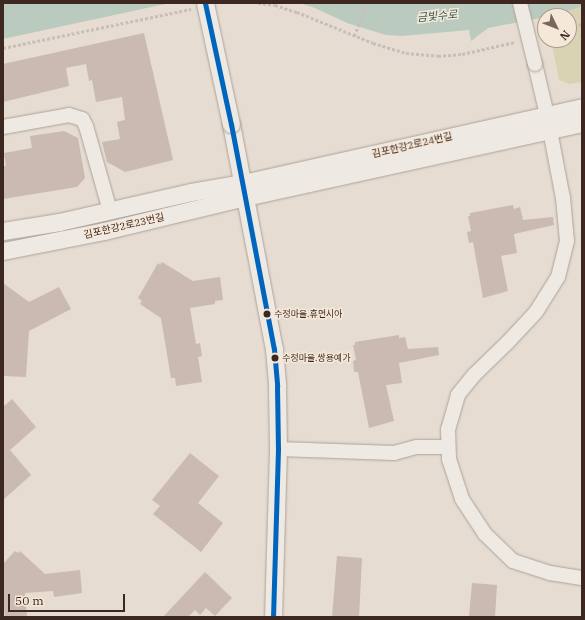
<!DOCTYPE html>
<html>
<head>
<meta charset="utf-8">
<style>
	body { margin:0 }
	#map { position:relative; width:585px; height:620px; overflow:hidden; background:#e6dcd1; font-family:"IBM Plex Serif","Noto Sans KR",serif }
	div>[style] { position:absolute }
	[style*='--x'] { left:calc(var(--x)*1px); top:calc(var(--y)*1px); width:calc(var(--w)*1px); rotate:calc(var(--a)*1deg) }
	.green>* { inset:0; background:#d9d2b3 }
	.water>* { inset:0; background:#bbcabe }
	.building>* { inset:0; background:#cabab2 }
	.path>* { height:2.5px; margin-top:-1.25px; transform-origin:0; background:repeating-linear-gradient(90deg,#c7bfb9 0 3px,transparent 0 5px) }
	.roads { filter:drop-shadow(0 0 1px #aca299) drop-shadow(0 0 1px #aca299) }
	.minor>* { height:14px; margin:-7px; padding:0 7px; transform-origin:7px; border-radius:7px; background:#eee9e2 }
	.tertiary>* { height:17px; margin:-8.5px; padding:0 8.5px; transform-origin:8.5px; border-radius:8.5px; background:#eee9e2 }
	.bridges { filter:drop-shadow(0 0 1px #aca299) drop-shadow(0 0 1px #aca299) }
	.minor-bridge>* { height:14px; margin:-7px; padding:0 7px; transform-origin:7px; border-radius:7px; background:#eee9e2 }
	.tertiary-bridge>* { height:17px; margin:-8.5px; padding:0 8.5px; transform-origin:8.5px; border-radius:8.5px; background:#eee9e2 }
	.bus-1>* { height:5px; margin:-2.5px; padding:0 2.5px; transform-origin:2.5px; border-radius:2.5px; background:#0065bd }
	.dots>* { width:11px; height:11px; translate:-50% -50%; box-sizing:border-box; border:2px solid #f6e8d8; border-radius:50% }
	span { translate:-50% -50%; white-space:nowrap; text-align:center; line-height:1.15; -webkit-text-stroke:3px #f6e8d8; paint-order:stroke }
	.bus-label { font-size:9px; color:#3c2820 }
	.left { translate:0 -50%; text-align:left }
	.street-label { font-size:10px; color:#3c2820 }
	.water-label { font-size:11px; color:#305c50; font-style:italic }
	.frame { position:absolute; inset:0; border:4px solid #3c2820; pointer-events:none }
	.north { position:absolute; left:537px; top:8px; width:40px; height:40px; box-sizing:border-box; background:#f6e8d8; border:1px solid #ac9b8e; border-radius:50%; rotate:133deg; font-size:11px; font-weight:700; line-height:16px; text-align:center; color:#3c2820 }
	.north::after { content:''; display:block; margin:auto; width:14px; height:18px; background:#78675e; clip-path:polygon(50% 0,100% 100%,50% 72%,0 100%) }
	.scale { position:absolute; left:8px; top:594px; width:117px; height:18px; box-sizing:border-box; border:2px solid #3c2820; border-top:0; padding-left:5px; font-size:12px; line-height:14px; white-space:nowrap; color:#3c2820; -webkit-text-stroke:3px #f6e8d8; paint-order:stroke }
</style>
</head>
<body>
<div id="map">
	<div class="green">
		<i style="clip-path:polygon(582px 3px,582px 82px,569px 84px,559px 80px,551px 40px,569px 40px,569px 16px,548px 16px)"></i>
	</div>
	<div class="water">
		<i style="clip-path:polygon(9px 3px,170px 3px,3px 39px,3px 4px)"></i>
		<i style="clip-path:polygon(299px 3px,582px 3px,582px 6px,556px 15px,488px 28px,471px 41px,469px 30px,402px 36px,386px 35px,347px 23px,315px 8px)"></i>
	</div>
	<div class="building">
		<i style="clip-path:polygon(144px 33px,173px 160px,125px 172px,107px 162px,102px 142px,120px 139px,117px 122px,125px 120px,122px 97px,96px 102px,92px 80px,89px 81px,86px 64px,66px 68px,69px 86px,3px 102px,3px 64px)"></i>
		<i style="clip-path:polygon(64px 131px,78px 138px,85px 178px,77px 187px,3px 199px,3px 166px,6px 166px,4px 153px,32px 148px,30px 136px)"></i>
		<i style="clip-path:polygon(513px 205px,514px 209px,520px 207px,523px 220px,553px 217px,554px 225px,514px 234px,517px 253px,501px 256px,508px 291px,483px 298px,473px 242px,469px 243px,467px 232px,471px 231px,468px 216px,470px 216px,470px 213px)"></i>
		<i style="clip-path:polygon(162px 262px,193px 281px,220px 277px,223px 300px,215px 301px,215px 304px,190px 308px,196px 344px,200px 343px,202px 356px,198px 357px,202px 382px,176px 386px,175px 378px,171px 378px,161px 318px,140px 304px,142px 301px,138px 298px,158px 263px,160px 265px)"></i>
		<i style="clip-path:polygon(3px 283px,29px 302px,59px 287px,71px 309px,29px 331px,26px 377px,3px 376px)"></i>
		<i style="clip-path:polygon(399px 335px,399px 338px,405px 337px,408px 349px,438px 347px,439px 355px,399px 363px,402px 383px,386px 385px,394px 421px,369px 428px,358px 372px,354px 372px,353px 361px,356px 360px,353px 345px,355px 345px,355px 342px)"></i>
		<i style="clip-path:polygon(12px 399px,36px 427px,10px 450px,31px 475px,3px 500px,3px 407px)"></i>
		<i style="clip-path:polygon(190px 453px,219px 476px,198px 503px,223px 523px,201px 552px,153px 514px,160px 506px,152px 500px)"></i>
		<i style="clip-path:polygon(15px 551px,18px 553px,20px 551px,45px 574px,80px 570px,82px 593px,54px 597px,53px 591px,25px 593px,27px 617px,5px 617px,3px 599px,3px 564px)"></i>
		<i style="clip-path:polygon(337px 556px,362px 558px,359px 617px,332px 617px)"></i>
		<i style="clip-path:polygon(205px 572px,232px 598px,215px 616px,206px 608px,200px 615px,195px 610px,188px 617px,163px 617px)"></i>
		<i style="clip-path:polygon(472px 583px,497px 585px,495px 617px,469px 617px)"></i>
	</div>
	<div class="path">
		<i style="--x:258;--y:3;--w:17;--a:7"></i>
		<i style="--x:275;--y:5;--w:23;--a:18"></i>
		<i style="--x:297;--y:12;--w:82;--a:22.2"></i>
		<i style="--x:373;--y:43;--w:34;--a:17"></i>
		<i style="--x:406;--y:53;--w:32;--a:5"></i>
		<i style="--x:438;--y:56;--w:24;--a:-5"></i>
		<i style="--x:462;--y:54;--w:54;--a:-12.8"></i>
		<i style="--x:569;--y:28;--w:14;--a:-17"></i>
		<i style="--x:354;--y:36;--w:35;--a:-68"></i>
		<i style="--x:3;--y:48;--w:192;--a:-11.7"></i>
	</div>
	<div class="roads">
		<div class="minor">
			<i style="--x:535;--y:64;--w:52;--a:76.8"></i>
			<i style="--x:547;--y:115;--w:85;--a:79.1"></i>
			<i style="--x:563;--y:198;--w:43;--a:84.7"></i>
			<i style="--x:567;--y:241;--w:37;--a:104"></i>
			<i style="--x:558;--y:277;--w:41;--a:122.2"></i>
			<i style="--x:536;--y:312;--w:42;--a:133.1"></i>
			<i style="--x:507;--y:343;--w:46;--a:135.9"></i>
			<i style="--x:474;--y:375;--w:26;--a:129"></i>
			<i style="--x:458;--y:395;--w:35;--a:106"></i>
			<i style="--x:448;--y:429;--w:30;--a:88"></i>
			<i style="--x:449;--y:459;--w:42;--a:72"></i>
			<i style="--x:462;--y:499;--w:42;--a:56.7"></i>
			<i style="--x:485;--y:534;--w:39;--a:44"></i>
			<i style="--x:513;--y:561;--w:39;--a:18"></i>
			<i style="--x:550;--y:573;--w:32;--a:9"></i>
			<i style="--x:3;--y:127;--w:67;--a:-10.3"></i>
			<i style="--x:69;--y:115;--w:14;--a:17"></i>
			<i style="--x:82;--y:119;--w:8;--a:60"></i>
			<i style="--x:86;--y:126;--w:88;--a:74.2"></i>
			<i style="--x:278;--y:449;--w:116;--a:2"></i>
			<i style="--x:394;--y:453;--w:24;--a:-15"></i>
			<i style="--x:417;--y:447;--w:31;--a:0"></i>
		</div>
		<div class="tertiary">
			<i style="--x:231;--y:124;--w:229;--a:79.2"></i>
			<i style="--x:274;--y:349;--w:37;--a:85"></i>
			<i style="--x:277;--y:386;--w:63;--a:89.1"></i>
			<i style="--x:278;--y:449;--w:168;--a:91.7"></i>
			<i style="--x:3;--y:231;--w:57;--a:-9.1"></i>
			<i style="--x:59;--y:222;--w:135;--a:-12.8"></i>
			<i style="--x:191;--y:192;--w:53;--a:-9.8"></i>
			<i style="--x:243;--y:183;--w:347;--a:-12.6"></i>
			<i style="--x:3;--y:251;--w:103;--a:-11.2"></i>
			<i style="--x:104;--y:231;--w:145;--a:-13.6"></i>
			<i style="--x:245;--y:197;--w:345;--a:-12.4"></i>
		</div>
	</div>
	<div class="bridges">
		<div class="minor-bridge">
			<i style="--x:520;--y:3;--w:63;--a:76.2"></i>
		</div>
		<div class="tertiary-bridge">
			<i style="--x:205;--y:3;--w:124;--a:77.9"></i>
		</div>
	</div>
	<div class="bus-1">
		<i style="--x:205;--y:3;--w:124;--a:77.9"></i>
		<i style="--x:231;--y:124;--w:229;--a:79.2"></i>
		<i style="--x:274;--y:349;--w:37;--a:85"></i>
		<i style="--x:277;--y:386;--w:63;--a:89.1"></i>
		<i style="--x:278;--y:449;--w:168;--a:91.7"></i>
	</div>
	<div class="dots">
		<i style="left:267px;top:314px;background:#3c2820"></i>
		<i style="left:275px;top:358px;background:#3c2820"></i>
	</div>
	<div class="bus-label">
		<span class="left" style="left:274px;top:314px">수정마을.휴먼시아</span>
		<span class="left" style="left:282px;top:358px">수정마을.쌍용예가</span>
	</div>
	<div class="street-label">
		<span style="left:412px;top:145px;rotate:-13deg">김포한강2로24번길</span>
		<span style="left:124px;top:226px;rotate:-13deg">김포한강2로23번길</span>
	</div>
	<div class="water-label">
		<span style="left:437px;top:16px;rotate:-5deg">금빛수로</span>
	</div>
	<div class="frame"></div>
	<div class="north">N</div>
	<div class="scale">50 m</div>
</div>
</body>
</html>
